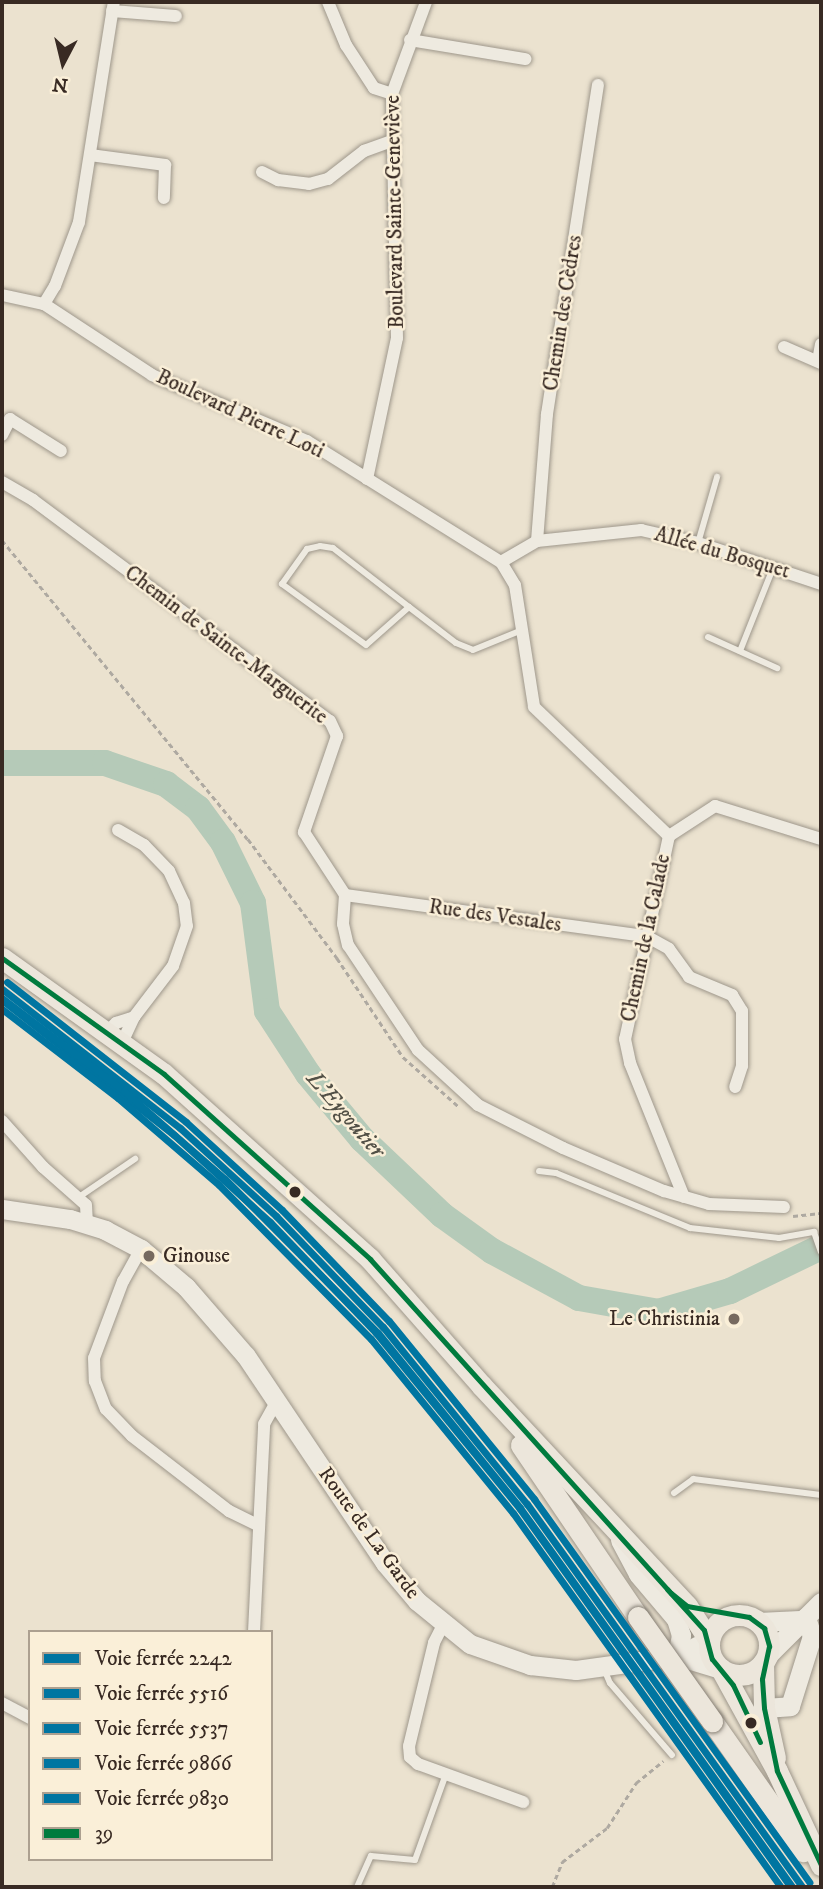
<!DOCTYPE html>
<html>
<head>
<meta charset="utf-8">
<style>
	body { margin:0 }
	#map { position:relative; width:823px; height:1889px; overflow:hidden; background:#ebe2cf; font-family:"IM FELL DW Pica",serif }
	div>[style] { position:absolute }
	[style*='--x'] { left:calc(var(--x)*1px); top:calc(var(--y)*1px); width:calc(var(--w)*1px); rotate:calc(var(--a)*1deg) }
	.river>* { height:26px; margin:-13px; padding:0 13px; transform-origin:13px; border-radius:13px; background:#b5cab8 }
	.path>* { height:2.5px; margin-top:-1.25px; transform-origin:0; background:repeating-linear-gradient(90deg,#aea9a1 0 5px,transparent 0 8.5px) }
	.roads { filter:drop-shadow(0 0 2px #9e978b) drop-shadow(0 0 2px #9e978b) }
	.service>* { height:6px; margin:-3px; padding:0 3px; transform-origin:3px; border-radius:3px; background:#eeeae0 }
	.minor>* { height:12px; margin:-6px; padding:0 6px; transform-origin:6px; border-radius:6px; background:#eeeae0 }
	.secondary>* { height:19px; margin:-9.5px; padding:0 9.5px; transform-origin:9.5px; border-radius:9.5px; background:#eeeae0 }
	.primary>* { height:21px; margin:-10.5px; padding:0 10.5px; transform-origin:10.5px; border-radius:10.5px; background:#ece6db }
	.primary>.ring { margin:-10.5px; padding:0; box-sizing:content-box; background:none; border:21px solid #ece6db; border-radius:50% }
	.bridges { filter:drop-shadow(0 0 2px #857e74) drop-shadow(0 0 2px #857e74) }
	.primary-bridge>* { height:21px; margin:-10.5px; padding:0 10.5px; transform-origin:10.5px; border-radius:10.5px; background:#ece6db }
	.bus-1>* { height:5px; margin:-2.5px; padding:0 2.5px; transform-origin:2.5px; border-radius:2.5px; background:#007b3e }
	.rail-1>* { height:7px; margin:-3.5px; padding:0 3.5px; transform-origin:3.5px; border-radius:3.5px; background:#0075a1 }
	.rail-2>* { height:7px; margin:-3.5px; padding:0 3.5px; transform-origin:3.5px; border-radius:3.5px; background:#0075a1 }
	.rail-3>* { height:7px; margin:-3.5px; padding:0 3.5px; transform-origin:3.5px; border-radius:3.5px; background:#0075a1 }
	.rail-4>* { height:7px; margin:-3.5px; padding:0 3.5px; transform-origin:3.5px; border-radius:3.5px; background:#0075a1 }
	.rail-5>* { height:7px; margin:-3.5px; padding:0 3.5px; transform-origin:3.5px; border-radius:3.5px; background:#0075a1 }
	.dots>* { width:19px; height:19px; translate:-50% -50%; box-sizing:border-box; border:4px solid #faefd8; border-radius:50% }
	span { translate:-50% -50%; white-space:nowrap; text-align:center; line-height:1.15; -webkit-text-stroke:5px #faefd8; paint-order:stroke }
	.street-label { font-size:21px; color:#382a23 }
	.poi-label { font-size:21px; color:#382a23 }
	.left { translate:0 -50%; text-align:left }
	.right { translate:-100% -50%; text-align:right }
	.water-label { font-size:23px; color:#525046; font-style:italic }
	.frame { position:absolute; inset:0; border:4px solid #382a23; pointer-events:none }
	.legend { position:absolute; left:28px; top:1630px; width:245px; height:231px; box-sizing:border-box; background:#faefd8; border:2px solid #aca090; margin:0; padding:9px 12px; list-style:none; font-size:21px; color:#382a23 }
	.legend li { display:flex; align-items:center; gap:14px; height:35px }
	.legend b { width:35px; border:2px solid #aca090 }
	.north { position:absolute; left:28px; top:28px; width:70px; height:70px; -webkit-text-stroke:5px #faefd8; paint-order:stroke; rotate:187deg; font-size:19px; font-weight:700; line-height:28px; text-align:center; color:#382a23 }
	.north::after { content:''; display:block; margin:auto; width:24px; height:32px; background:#382a23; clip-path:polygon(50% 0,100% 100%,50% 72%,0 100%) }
</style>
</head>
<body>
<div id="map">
	<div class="river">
		<i style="--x:2;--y:763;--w:103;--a:0"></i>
		<i style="--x:105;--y:763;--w:65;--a:19"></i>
		<i style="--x:166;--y:784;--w:40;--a:37"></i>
		<i style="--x:198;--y:808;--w:42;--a:53.7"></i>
		<i style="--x:223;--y:842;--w:68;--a:63.8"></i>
		<i style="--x:253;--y:903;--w:109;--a:82.6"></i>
		<i style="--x:267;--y:1011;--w:75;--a:56.9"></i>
		<i style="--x:308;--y:1074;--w:85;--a:50.3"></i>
		<i style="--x:362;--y:1139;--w:110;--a:43.5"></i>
		<i style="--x:442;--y:1215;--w:62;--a:35.8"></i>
		<i style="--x:492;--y:1251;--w:99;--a:28.4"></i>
		<i style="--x:579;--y:1298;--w:80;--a:10"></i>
		<i style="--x:658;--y:1312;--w:75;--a:-16.3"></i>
		<i style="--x:730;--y:1291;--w:101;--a:-25.8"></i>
	</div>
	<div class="path">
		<i style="--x:2;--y:540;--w:387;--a:50.6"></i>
		<i style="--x:248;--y:839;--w:149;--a:53.2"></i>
		<i style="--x:337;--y:958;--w:119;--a:56.3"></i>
		<i style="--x:403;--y:1057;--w:74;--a:41.7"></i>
		<i style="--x:793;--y:1216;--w:28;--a:-6"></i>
		<i style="--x:552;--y:1887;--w:27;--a:-68"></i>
		<i style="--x:562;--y:1862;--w:56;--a:-37.1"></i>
		<i style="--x:607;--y:1828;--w:54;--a:-57.2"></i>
		<i style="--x:636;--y:1783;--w:35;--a:-39"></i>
	</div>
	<div class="roads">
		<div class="service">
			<i style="--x:698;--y:543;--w:69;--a:-73.9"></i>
			<i style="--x:409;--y:607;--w:57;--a:138.5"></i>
			<i style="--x:366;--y:645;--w:104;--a:-144"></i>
			<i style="--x:282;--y:584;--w:43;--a:-54.5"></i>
			<i style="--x:307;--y:549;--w:13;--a:-13"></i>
			<i style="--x:320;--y:546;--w:13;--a:9"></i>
			<i style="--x:333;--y:548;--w:96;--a:37.8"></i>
			<i style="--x:409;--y:607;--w:59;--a:37.5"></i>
			<i style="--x:456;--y:643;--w:18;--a:22"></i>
			<i style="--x:473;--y:650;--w:53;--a:-22.2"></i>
			<i style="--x:708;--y:637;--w:76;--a:24.2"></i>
			<i style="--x:740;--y:651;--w:89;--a:-68.3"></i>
			<i style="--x:539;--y:1171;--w:17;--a:7"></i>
			<i style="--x:556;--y:1173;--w:145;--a:22.3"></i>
			<i style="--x:690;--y:1228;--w:90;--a:6.4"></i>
			<i style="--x:779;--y:1238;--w:36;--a:-10"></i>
			<i style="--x:814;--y:1232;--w:21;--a:71"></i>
			<i style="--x:79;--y:1197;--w:68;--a:-34.2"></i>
			<i style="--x:674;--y:1493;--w:24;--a:-36"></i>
			<i style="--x:693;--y:1479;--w:129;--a:7.1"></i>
			<i style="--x:604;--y:1669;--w:15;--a:67"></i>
			<i style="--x:610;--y:1683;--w:95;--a:49.3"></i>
			<i style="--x:357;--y:1887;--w:34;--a:-66"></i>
			<i style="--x:371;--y:1856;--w:44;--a:5.2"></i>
			<i style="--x:415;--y:1860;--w:91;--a:-70.2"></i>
		</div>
		<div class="minor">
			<i style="--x:328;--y:2;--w:47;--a:67.3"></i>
			<i style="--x:346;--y:45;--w:51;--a:56.9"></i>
			<i style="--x:374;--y:88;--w:19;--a:18"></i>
			<i style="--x:112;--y:11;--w:64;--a:4.5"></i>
			<i style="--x:410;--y:40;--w:117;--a:9.4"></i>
			<i style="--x:90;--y:155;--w:76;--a:7.6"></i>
			<i style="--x:165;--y:165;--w:33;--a:92"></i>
			<i style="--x:262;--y:172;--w:18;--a:27"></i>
			<i style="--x:278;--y:180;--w:31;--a:7"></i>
			<i style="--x:309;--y:184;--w:20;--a:-15"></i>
			<i style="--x:328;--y:179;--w:46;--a:-37.9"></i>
			<i style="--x:364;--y:151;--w:32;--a:-20"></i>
			<i style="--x:2;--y:295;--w:43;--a:12.1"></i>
			<i style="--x:44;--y:304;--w:129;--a:33.3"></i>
			<i style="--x:152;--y:375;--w:168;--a:23.1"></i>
			<i style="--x:307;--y:441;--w:229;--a:32"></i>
			<i style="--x:501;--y:562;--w:27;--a:59"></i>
			<i style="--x:515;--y:585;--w:123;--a:81.1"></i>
			<i style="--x:534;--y:707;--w:187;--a:43.7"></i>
			<i style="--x:44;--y:304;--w:21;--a:-59"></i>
			<i style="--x:55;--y:286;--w:68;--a:-69.4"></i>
			<i style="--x:79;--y:222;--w:223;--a:-81"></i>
			<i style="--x:784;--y:347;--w:40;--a:23.4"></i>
			<i style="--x:818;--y:361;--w:17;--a:-80"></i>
			<i style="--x:2;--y:435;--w:18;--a:-63"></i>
			<i style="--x:10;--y:419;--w:60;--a:32.1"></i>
			<i style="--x:367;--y:479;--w:144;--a:-78"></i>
			<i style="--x:397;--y:338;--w:244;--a:-91.2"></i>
			<i style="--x:392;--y:94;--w:98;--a:-69.7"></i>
			<i style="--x:2;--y:482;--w:36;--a:30"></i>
			<i style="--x:33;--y:500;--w:370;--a:36.7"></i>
			<i style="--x:330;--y:721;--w:17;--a:65"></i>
			<i style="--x:337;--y:736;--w:102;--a:109"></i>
			<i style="--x:304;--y:832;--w:75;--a:56.9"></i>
			<i style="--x:345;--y:895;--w:29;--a:94"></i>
			<i style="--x:343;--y:924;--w:22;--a:77"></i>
			<i style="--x:348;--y:945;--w:126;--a:56.3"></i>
			<i style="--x:418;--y:1050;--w:81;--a:42.5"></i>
			<i style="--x:478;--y:1105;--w:95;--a:26.8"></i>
			<i style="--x:563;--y:1148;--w:110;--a:23.1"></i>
			<i style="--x:664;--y:1191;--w:47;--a:16.1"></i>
			<i style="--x:709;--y:1204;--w:75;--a:2.3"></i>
			<i style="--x:537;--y:541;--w:127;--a:-85.5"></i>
			<i style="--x:547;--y:414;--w:333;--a:-81.2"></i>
			<i style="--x:501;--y:562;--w:42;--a:-30.3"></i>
			<i style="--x:537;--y:541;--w:105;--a:-6"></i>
			<i style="--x:641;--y:530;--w:58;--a:12.8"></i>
			<i style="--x:698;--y:543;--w:130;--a:18.4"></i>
			<i style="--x:118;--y:830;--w:30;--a:30"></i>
			<i style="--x:144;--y:845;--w:36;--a:46"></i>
			<i style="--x:169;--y:871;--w:35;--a:65"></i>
			<i style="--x:184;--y:903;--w:23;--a:83"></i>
			<i style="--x:187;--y:926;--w:42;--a:109.3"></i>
			<i style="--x:173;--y:966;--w:64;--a:127.4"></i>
			<i style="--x:134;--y:1017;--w:29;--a:115"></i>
			<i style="--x:669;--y:836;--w:208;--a:102.2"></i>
			<i style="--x:625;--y:1039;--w:25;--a:78"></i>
			<i style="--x:630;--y:1063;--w:144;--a:68.1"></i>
			<i style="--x:669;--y:836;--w:55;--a:-33.1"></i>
			<i style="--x:715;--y:806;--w:111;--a:17.3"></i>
			<i style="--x:345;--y:895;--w:304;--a:7.8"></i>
			<i style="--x:646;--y:936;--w:26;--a:29"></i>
			<i style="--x:669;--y:949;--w:34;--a:54"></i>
			<i style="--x:689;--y:977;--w:47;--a:22.7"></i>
			<i style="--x:732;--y:995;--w:19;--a:58"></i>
			<i style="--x:742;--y:1011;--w:55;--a:90"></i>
			<i style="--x:742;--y:1066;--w:22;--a:108"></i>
			<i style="--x:107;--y:1032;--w:13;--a:-45"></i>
			<i style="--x:116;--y:1023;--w:19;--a:-18"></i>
			<i style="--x:2;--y:1121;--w:62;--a:48.3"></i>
			<i style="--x:43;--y:1167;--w:57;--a:41.5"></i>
			<i style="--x:86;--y:1205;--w:18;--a:87"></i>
			<i style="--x:141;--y:1249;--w:37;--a:119"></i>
			<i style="--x:123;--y:1281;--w:82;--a:110.6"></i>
			<i style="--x:94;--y:1358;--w:23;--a:88"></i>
			<i style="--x:95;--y:1381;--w:30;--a:69"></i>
			<i style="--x:106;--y:1409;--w:37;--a:46"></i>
			<i style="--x:132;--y:1436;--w:123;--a:37.7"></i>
			<i style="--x:229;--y:1511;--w:32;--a:26"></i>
			<i style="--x:443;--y:1625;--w:20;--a:117"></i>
			<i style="--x:434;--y:1643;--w:106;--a:103.6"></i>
			<i style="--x:409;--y:1746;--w:11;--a:85"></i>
			<i style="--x:410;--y:1757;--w:11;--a:41"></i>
			<i style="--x:418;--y:1764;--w:112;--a:19.9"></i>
			<i style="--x:254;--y:1632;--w:208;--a:-87.2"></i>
			<i style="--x:264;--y:1424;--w:25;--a:-61"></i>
			<i style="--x:2;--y:1703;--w:32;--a:28"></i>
		</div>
		<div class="secondary">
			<i style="--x:2;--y:1209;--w:69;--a:8.4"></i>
			<i style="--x:70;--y:1219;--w:37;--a:17"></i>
			<i style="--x:105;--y:1230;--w:41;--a:27.8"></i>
			<i style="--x:141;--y:1249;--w:59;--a:40.2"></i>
			<i style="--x:186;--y:1287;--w:91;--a:49"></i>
			<i style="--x:246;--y:1356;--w:249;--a:56.1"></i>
			<i style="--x:385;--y:1563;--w:50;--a:49.9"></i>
			<i style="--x:417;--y:1601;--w:68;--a:39.1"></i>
			<i style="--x:470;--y:1644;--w:64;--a:19.3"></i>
			<i style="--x:530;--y:1665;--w:46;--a:6.2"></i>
			<i style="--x:576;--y:1670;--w:102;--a:-7.9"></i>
			<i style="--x:677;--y:1656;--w:36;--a:-27"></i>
			<i style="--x:620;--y:1540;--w:38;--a:62"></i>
			<i style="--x:638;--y:1574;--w:59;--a:49.8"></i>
			<i style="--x:676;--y:1619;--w:17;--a:73"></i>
			<i style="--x:681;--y:1635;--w:21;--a:101"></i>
			<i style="--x:758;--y:1622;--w:42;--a:-2.7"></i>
			<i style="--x:768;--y:1655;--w:75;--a:-45"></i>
			<i style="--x:677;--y:1656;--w:46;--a:16.5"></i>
			<i style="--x:764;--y:1708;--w:26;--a:-4"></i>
			<i style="--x:790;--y:1706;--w:73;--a:-72.6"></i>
			<i style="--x:812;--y:1636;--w:20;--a:-108"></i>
		</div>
		<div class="primary">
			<i style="--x:2;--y:958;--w:199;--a:35.6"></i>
			<i style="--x:164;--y:1074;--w:277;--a:41.9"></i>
			<i style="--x:370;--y:1259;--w:168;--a:48.6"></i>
			<i style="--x:481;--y:1385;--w:302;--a:47"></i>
			<i style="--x:687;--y:1606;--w:40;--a:57.1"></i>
			<i style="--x:521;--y:1445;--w:208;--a:55.8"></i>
			<i class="ring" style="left:709px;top:1615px;width:39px;height:39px"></i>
			<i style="--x:763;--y:1663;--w:45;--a:88.7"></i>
			<i style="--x:764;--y:1708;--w:51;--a:77.6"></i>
			<i style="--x:721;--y:1669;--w:116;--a:61.2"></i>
			<i style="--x:777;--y:1771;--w:104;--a:64.9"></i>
			<i style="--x:712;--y:1721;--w:159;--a:55"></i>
		</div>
	</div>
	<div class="bridges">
		<div class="primary-bridge">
			<i style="--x:638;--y:1617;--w:128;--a:54.6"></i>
		</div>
	</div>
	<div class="bus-1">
		<i style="--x:2;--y:958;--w:199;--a:35.6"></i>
		<i style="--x:164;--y:1074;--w:277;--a:41.9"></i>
		<i style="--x:370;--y:1259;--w:450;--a:48"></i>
		<i style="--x:671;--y:1593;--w:21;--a:39"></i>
		<i style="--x:687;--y:1606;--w:63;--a:10.1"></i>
		<i style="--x:749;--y:1617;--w:19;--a:36"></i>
		<i style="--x:764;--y:1628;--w:19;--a:74"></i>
		<i style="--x:769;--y:1646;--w:34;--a:102"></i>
		<i style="--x:762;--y:1679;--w:29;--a:86"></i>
		<i style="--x:764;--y:1708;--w:64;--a:78.3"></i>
		<i style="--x:777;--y:1771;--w:104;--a:64.9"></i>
		<i style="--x:667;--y:1589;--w:55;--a:47.9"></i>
		<i style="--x:704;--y:1630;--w:30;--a:75"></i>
		<i style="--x:712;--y:1659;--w:33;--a:51"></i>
		<i style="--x:733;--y:1685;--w:63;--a:64.7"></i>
	</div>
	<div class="rail-1">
		<i style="--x:2;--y:989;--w:226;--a:38"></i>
		<i style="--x:180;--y:1128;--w:130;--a:42.5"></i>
		<i style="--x:276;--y:1216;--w:154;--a:46.1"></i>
		<i style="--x:383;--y:1327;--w:228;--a:50.9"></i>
		<i style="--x:527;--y:1504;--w:472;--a:54.3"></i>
	</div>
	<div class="rail-2">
		<i style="--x:2;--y:1000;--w:219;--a:38.1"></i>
		<i style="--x:174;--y:1135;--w:130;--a:42.2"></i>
		<i style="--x:270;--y:1222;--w:153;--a:46.3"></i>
		<i style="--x:376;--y:1333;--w:227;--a:50.7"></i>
		<i style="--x:520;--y:1509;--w:465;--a:54.4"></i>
	</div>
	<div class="rail-3">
		<i style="--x:2;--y:998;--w:153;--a:37.3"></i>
		<i style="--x:124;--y:1091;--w:134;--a:41.1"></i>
		<i style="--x:225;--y:1179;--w:217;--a:45.2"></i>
		<i style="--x:378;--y:1333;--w:225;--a:50.9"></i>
		<i style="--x:520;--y:1508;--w:467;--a:54.3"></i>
	</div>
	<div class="rail-4">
		<i style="--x:7;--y:982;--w:227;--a:38"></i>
		<i style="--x:186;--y:1122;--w:130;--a:42.5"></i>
		<i style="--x:282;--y:1210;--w:154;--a:46.1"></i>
		<i style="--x:389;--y:1321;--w:230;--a:50.8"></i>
		<i style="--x:534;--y:1499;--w:472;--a:54.3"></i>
	</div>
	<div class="rail-5">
		<i style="--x:2;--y:1009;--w:146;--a:37.5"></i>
		<i style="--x:118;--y:1098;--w:133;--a:40.7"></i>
		<i style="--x:219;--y:1185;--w:216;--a:45.4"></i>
		<i style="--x:371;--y:1339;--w:225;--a:50.8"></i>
		<i style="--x:513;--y:1513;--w:460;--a:54.4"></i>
	</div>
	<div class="dots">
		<i style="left:295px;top:1192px;background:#382a23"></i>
		<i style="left:149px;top:1256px;background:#776a5f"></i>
		<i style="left:734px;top:1319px;background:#776a5f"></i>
		<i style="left:751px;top:1723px;background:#382a23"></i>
	</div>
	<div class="street-label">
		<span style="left:395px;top:212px;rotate:-91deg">Boulevard Sainte-Geneviève</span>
		<span style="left:563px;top:313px;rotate:-81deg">Chemin des Cèdres</span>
		<span style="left:240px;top:414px;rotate:25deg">Boulevard Pierre Loti</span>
		<span style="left:722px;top:553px;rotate:16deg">Allée du Bosquet</span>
		<span style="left:226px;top:645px;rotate:37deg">Chemin de Sainte-Marguerite</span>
		<span style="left:495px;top:916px;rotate:8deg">Rue des Vestales</span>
		<span style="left:646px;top:938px;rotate:-78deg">Chemin de la Calade</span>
		<span style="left:369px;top:1533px;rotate:54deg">Route de La Garde</span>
	</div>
	<div class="poi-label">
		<span class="left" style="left:163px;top:1256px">Ginouse</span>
		<span class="right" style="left:720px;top:1319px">Le Christinia</span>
	</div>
	<div class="water-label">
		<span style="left:345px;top:1115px;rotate:49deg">L'Eygoutier</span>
	</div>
	<div class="frame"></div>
	<ul class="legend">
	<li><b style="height:9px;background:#0075a1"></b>Voie ferrée 2242</li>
	<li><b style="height:9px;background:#0075a1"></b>Voie ferrée 5516</li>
	<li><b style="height:9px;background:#0075a1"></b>Voie ferrée 5537</li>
	<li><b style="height:9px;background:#0075a1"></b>Voie ferrée 9866</li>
	<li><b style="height:9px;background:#0075a1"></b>Voie ferrée 9830</li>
	<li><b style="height:9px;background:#007b3e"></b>39</li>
	</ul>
	<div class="north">N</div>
</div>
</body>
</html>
